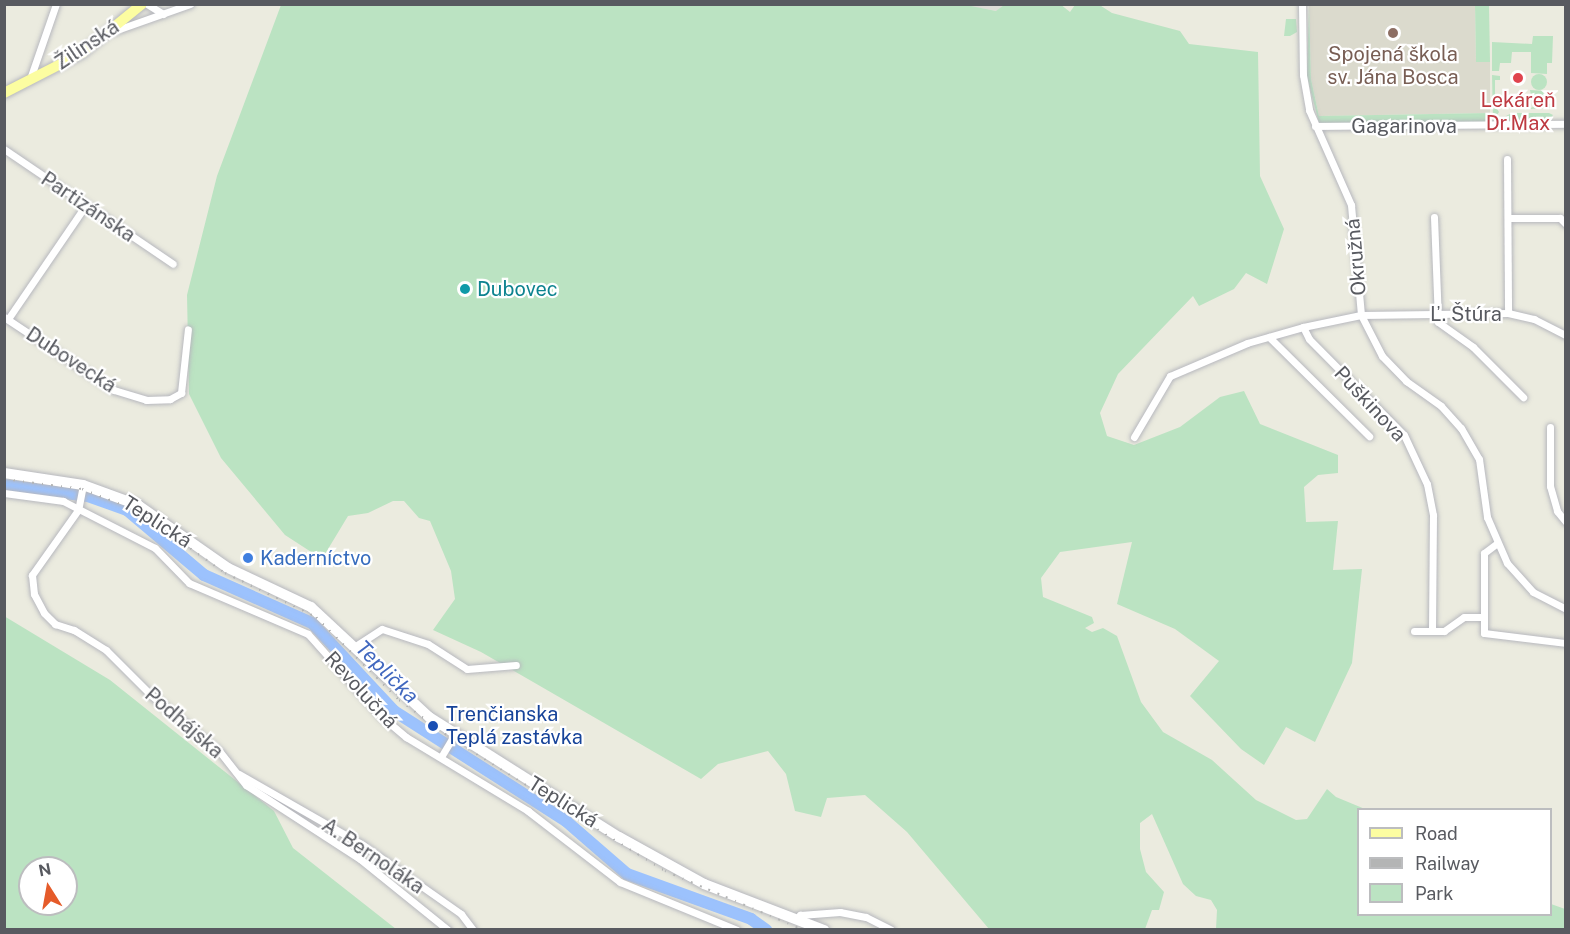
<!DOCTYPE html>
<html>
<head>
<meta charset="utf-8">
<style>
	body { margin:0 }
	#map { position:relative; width:1570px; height:934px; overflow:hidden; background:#ebebdf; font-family:"Public Sans",sans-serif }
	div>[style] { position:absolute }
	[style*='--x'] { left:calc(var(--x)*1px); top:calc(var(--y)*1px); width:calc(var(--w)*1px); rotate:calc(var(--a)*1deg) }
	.industrial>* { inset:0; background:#deddd7 }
	.education>* { inset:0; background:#dbdacd }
	.green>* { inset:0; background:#bbe3c2 }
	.round { border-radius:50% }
	.river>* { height:12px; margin:-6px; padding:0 6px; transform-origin:6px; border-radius:6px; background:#9cc2fd }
	.roads { filter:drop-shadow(0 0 2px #b7b8be) drop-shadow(0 0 2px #b7b8be) }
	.minor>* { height:7px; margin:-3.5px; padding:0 3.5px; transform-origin:3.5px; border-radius:3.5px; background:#fff }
	.secondary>* { height:10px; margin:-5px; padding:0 5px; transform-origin:5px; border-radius:5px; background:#fff }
	.primary>* { height:10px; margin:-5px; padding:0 5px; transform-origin:5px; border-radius:5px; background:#fcfda1 }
	.rail>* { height:2px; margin-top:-1px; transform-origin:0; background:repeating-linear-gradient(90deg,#b4b5b5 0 1.5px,transparent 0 9.5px) }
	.dots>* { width:16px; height:16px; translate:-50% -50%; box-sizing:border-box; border:3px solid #fff; border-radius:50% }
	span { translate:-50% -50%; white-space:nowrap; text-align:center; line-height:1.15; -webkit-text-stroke:4.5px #fff; paint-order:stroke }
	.street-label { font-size:20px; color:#585a60 }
	.education-label { font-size:20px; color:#785e54 }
	.health-label { font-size:20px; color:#be3a42 }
	.culture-label { font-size:20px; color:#0d838f }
	.left { translate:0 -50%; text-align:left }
	.shop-label { font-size:20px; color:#366cbe }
	.transit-label { font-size:20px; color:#164399 }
	.water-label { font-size:21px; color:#4168bf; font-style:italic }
	.frame { position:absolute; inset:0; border:6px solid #585a60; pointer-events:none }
	.legend { position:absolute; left:1357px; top:808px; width:195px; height:108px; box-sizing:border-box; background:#fff; border:2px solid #bcbdbf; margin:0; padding:8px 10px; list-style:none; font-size:18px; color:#585a60 }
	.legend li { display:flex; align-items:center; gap:12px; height:30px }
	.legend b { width:30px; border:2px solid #bcbdbf }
	.north { position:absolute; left:18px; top:856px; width:60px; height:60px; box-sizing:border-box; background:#fff; border:2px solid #bcbdbf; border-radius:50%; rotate:349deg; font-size:16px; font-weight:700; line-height:24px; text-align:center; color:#585a60 }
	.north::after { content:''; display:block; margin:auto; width:21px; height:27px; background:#e55b2a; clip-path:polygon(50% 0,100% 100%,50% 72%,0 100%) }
</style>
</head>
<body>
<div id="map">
	<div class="industrial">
		<i style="clip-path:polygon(961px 5px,1004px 5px,997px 11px)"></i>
	</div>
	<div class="education">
		<i style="clip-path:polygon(1309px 5px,1475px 5px,1476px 62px,1490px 62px,1490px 113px,1319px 116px,1311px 79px)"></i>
	</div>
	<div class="green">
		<i style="clip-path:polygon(961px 4px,996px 11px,1004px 5px,1060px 4px,1070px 12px,1075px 5px,1098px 4px,1112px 13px,1180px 31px,1189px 44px,1258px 52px,1260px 176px,1284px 229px,1267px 284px,1246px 273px,1234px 289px,1199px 306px,1193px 296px,1118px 374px,1100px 413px,1107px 436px,1134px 445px,1180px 427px,1220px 397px,1244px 391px,1260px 424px,1338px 455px,1338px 473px,1318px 475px,1304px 487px,1306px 522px,1338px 521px,1333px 570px,1362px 569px,1352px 663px,1315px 742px,1286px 727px,1264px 765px,1241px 749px,1190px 696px,1219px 661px,1175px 629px,1117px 604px,1132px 542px,1060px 552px,1041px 578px,1043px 597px,1092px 617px,1094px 623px,1085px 628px,1092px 632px,1103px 628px,1117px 636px,1141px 702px,1163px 732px,1212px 760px,1256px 800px,1296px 820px,1307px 819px,1327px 789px,1336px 797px,1365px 809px,1358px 810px,1358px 914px,1550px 914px,1551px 904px,1565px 909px,1565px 929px,1216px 929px,1217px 910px,1211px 900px,1196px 896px,1183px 884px,1152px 814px,1140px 823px,1140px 849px,1146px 872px,1164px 892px,1159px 910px,1152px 910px,1145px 929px,989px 929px,907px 832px,865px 795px,827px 798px,821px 817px,795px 811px,786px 774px,768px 751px,718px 764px,701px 779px,481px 652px,433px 630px,455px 599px,451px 571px,430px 521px,419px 518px,404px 501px,393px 501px,368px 513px,348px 516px,322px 559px,285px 535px,221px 458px,189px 394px,187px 295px,217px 176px,281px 5px)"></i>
		<i style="clip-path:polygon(1309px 5px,1311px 79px,1319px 116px,1489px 113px,1489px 119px,1486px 122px,1319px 123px,1307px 77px)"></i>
		<i style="clip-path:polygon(1475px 5px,1489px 5px,1490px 62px,1476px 62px)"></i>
		<i style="clip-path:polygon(1286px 19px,1296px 19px,1297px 32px,1290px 36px,1284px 36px)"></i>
		<i style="clip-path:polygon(1533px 36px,1553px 36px,1552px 63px,1547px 63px,1547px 74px,1531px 73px,1531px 52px,1512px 52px,1511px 63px,1500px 63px,1499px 71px,1492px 71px,1492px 42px,1532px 44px)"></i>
		<i class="round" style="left:1531px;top:74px;width:16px;height:16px"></i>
		<i style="clip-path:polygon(1492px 75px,1500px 76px,1500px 80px,1495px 80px,1495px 106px,1499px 112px,1493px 121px)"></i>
		<i style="clip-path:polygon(1530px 90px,1547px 91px,1547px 104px,1553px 104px,1551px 108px,1528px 109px,1533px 107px)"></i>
		<i style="clip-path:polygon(1512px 113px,1549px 113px,1553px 115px,1549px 120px,1509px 120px,1506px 116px)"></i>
		<i style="clip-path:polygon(evenodd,4px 616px,110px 680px,274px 811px,293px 848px,396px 929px,5px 929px,4px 616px,30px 868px,66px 868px,66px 904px,30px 904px,30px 868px)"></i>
	</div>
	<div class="river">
		<i style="--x:4;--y:485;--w:85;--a:7.5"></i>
		<i style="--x:88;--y:496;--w:41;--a:19.7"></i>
		<i style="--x:127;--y:510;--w:101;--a:40.2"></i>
		<i style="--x:204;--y:575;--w:118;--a:24"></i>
		<i style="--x:312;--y:623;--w:120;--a:47"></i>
		<i style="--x:394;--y:711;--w:204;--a:32.6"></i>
		<i style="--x:566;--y:821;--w:81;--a:41"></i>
		<i style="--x:627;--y:874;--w:132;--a:19.9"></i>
		<i style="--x:751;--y:919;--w:19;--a:36"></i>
	</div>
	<div class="roads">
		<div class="minor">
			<i style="--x:147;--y:4;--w:19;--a:32"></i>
			<i style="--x:1302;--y:4;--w:71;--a:89.2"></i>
			<i style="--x:1303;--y:75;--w:36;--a:80"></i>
			<i style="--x:1309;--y:110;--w:104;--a:66.1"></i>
			<i style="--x:1351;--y:205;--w:110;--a:84.8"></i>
			<i style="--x:1361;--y:315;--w:46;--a:62.9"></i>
			<i style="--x:1382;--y:356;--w:35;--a:46"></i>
			<i style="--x:1406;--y:381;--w:43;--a:35.5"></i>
			<i style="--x:1441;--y:406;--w:30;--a:48"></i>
			<i style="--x:1461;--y:428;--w:36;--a:60"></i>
			<i style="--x:1479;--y:459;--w:59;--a:82.1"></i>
			<i style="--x:1487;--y:517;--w:50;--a:66.5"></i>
			<i style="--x:1507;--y:563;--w:39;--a:48"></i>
			<i style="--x:1533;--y:592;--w:37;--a:27"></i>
			<i style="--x:111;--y:32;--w:84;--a:-19.5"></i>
			<i style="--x:30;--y:79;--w:79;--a:-70.9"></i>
			<i style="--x:1315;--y:126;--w:251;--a:-0.5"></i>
			<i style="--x:4;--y:149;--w:204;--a:34.2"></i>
			<i style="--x:1507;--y:159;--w:154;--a:89.6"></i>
			<i style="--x:1434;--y:217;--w:105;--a:87.8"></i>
			<i style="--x:1438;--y:322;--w:43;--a:35.5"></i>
			<i style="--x:1473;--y:347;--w:71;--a:45"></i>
			<i style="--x:1508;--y:218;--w:52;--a:0"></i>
			<i style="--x:1560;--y:218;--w:8;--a:45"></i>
			<i style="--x:4;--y:317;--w:132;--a:33.6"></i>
			<i style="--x:114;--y:390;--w:34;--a:17"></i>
			<i style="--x:146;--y:400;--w:24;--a:-2"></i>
			<i style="--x:170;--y:399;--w:13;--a:-29"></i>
			<i style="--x:181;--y:393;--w:64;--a:-83.8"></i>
			<i style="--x:8;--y:319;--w:137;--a:-55.7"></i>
			<i style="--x:1303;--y:327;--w:13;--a:63"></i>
			<i style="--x:1309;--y:339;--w:135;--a:45.3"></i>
			<i style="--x:1404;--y:435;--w:54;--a:64.9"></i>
			<i style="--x:1427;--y:484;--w:32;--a:79"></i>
			<i style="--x:1433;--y:515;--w:116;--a:90.5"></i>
			<i style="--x:1432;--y:631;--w:12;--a:0"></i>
			<i style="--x:1444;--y:631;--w:24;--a:-35"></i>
			<i style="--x:1464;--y:617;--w:20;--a:0"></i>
			<i style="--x:1269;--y:337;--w:141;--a:44.7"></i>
			<i style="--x:1550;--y:427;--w:59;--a:90"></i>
			<i style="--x:1550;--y:486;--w:26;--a:74"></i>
			<i style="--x:1557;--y:511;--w:14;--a:51"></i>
			<i style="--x:1134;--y:437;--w:71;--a:-59.5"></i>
			<i style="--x:1170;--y:376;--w:84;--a:-23.2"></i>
			<i style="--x:1247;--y:343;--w:58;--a:-15.9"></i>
			<i style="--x:1303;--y:327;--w:59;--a:-11.7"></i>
			<i style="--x:1361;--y:315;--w:147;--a:-0.8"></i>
			<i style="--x:1508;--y:313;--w:27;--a:13"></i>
			<i style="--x:1534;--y:319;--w:36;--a:27"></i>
			<i style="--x:83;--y:485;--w:25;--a:101"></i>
			<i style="--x:78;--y:510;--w:80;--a:125.3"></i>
			<i style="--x:32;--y:575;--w:19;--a:84"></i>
			<i style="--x:34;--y:594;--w:21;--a:62"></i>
			<i style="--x:44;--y:613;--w:16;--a:45"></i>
			<i style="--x:55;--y:624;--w:20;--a:18"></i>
			<i style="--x:74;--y:630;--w:38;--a:32"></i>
			<i style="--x:106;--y:650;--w:64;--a:45"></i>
			<i style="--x:151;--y:695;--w:89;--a:39.6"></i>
			<i style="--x:220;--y:752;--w:42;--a:51.8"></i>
			<i style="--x:246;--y:785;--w:136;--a:33"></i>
			<i style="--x:360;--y:859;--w:113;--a:38.9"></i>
			<i style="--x:4;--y:493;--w:60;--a:7.7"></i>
			<i style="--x:63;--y:501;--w:103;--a:27.1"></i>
			<i style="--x:155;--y:548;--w:49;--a:45.8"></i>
			<i style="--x:189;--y:583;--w:129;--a:23.2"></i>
			<i style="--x:308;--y:634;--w:110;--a:48.3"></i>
			<i style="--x:381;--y:716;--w:33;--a:40"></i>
			<i style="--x:406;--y:737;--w:143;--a:31.2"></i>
			<i style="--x:528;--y:811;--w:116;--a:37.7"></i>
			<i style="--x:620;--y:882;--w:126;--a:22.3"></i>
			<i style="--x:1496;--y:544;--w:15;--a:143"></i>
			<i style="--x:1484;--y:553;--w:80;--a:90"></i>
			<i style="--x:1484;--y:633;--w:83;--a:7"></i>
			<i style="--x:1414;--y:631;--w:18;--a:0"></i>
			<i style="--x:354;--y:647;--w:33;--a:-33"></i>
			<i style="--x:382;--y:629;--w:48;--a:18.1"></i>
			<i style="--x:428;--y:644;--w:46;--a:32.7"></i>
			<i style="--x:467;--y:669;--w:49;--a:-4.7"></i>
			<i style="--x:441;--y:757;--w:27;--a:-59"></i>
			<i style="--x:239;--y:774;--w:143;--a:29.8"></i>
			<i style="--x:363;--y:845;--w:120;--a:35.1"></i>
			<i style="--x:461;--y:914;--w:20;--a:53"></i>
			<i style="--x:796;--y:919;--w:6;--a:-45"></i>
			<i style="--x:800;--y:915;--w:40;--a:-4.3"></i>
			<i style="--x:840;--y:912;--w:26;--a:11"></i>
			<i style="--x:866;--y:917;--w:28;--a:27"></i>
		</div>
		<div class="secondary">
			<i style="--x:4;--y:473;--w:80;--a:8.6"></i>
			<i style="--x:83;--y:485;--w:59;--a:20"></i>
			<i style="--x:138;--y:505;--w:110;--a:35"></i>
			<i style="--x:228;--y:568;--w:92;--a:25.2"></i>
			<i style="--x:311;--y:607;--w:161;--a:43"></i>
			<i style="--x:429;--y:717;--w:225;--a:32.3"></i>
			<i style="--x:619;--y:837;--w:97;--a:28.9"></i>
			<i style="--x:704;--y:884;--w:129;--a:21"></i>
		</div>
		<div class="primary">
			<i style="--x:4;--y:93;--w:88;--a:-27.1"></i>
			<i style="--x:82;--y:53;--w:77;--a:-39.2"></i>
		</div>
	</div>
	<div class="rail">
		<i style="--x:4;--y:479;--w:79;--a:7.3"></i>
		<i style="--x:82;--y:489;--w:58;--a:21.3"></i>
		<i style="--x:136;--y:510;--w:109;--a:35.3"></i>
		<i style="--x:225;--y:573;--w:101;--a:25.8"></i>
		<i style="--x:316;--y:617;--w:117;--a:45"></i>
		<i style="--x:399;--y:700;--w:66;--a:36.3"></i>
		<i style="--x:452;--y:739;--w:251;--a:31.8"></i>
		<i style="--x:665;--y:871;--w:150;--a:23.1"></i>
	</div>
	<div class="dots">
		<i style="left:1393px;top:33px;background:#8d6e63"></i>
		<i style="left:1518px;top:78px;background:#e0444e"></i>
		<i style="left:465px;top:289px;background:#0f9aa8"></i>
		<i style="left:248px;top:558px;background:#3f7fe0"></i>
		<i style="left:433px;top:726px;background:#1a4fb4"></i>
	</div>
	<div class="street-label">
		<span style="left:87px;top:45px;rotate:-34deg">Žilinská</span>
		<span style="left:1404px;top:126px">Gagarinova</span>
		<span style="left:88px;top:207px;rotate:34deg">Partizánska</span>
		<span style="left:1356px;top:257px;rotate:-95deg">Okružná</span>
		<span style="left:1466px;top:314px">Ľ. Štúra</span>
		<span style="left:71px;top:360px;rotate:33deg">Dubovecká</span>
		<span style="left:1370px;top:404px;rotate:47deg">Puškinova</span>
		<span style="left:157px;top:522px;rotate:33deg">Teplická</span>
		<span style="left:361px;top:690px;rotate:47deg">Revolučná</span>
		<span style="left:184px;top:723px;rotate:41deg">Podhájska</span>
		<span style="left:563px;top:802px;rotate:32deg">Teplická</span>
		<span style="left:373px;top:856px;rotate:34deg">A. Bernoláka</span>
	</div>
	<div class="education-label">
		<span style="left:1393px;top:66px">Spojená škola<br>sv. Jána Bosca</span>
	</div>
	<div class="health-label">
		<span style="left:1518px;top:112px">Lekáreň<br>Dr.Max</span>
	</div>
	<div class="culture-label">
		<span class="left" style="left:477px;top:289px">Dubovec</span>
	</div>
	<div class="shop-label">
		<span class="left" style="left:260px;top:558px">Kaderníctvo</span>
	</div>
	<div class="transit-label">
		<span class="left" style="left:446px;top:726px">Trenčianska<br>Teplá zastávka</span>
	</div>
	<div class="water-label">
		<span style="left:387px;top:672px;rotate:45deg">Teplička</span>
	</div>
	<div class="frame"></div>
	<ul class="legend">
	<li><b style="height:8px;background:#fcfda1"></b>Road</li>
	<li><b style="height:8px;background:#b4b5b5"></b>Railway</li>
	<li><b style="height:16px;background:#bbe3c2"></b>Park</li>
	</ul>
	<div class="north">N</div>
</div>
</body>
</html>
